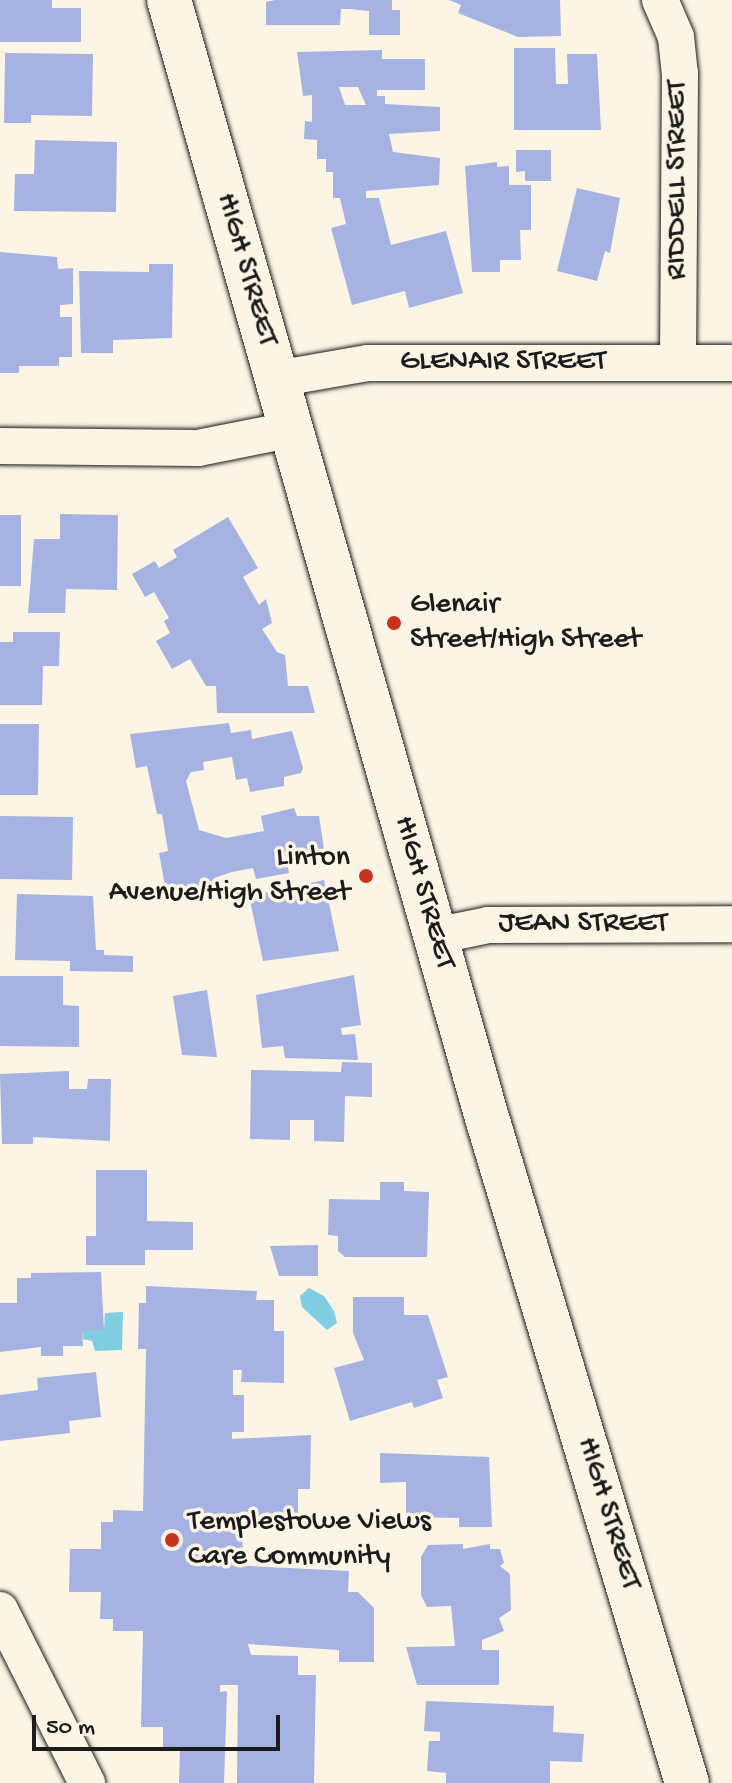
<!DOCTYPE html>
<html>
<head>
<meta charset="utf-8">
<style>
	body { margin:0 }
	#map { position:relative; width:732px; height:1783px; overflow:hidden; background:#fcf5e5; font-family:"Gochi Hand",sans-serif }
	div>[style] { position:absolute }
	[style*='--x'] { left:calc(var(--x)*1px); top:calc(var(--y)*1px); width:calc(var(--w)*1px); rotate:calc(var(--a)*1deg) }
	.water>* { inset:0; background:#81cde1 }
	.building>* { inset:0; background:#a5b2e2 }
	.roads { filter:drop-shadow(0 0 2px #1c1c1c) drop-shadow(0 0 2px #1c1c1c) }
	.minor>* { height:36px; margin:-18px; padding:0 18px; transform-origin:18px; border-radius:18px; background:#fcf5e5 }
	.secondary>* { height:44px; margin:-22px; padding:0 22px; transform-origin:22px; border-radius:22px; background:#fcf5e5 }
	.dots>* { width:22px; height:22px; translate:-50% -50%; box-sizing:border-box; border:4px solid #fcf5e5; border-radius:50% }
	span { translate:-50% -50%; white-space:nowrap; text-align:center; line-height:1.15; -webkit-text-stroke:7px #fcf5e5; paint-order:stroke }
	.street-label { font-size:30px; color:#1c1c1c }
	.poi-label { font-size:30px; color:#1c1c1c }
	.left { translate:0 -50%; text-align:left }
	.right { translate:-100% -50%; text-align:right }
	.scale { position:absolute; left:32px; top:1715px; width:248px; height:36px; box-sizing:border-box; border:4px solid #1c1c1c; border-top:0; padding-left:10px; font-size:24px; line-height:28px; white-space:nowrap; color:#1c1c1c; -webkit-text-stroke:6px #fcf5e5; paint-order:stroke }
</style>
</head>
<body>
<div id="map">
	<div class="water">
		<i style="clip-path:polygon(309px 1288px,324px 1296px,334px 1311px,337px 1323px,327px 1330px,302px 1307px,300px 1296px)"></i>
		<i style="clip-path:polygon(123px 1312px,122px 1350px,95px 1351px,92px 1341px,83px 1339px,82px 1330px,104px 1330px,105px 1313px)"></i>
	</div>
	<div class="building">
		<i style="clip-path:polygon(0 0,52px 0,52px 8px,81px 8px,81px 42px,0 42px)"></i>
		<i style="clip-path:polygon(275px 0,392px 0,392px 10px,400px 10px,400px 35px,369px 35px,369px 11px,350px 9px,341px 9px,340px 25px,266px 25px,266px 2px)"></i>
		<i style="clip-path:polygon(449px 0,560px 0,561px 36px,518px 37px,458px 13px,461px 5px)"></i>
		<i style="clip-path:polygon(514px 48px,555px 48px,556px 84px,568px 84px,567px 54px,597px 54px,601px 130px,514px 130px)"></i>
		<i style="clip-path:polygon(evenodd,382px 50px,382px 59px,425px 59px,425px 90px,377px 90px,377px 96px,385px 96px,385px 104px,440px 107px,440px 131px,389px 134px,393px 152px,440px 158px,439px 185px,366px 191px,366px 198px,379px 198px,391px 245px,446px 231px,463px 293px,409px 308px,405px 291px,352px 305px,331px 228px,346px 224px,340px 198px,333px 198px,333px 172px,326px 172px,326px 159px,317px 159px,317px 140px,304px 139px,305px 121px,312px 122px,312px 95px,303px 96px,297px 52px,382px 50px,339px 87px,358px 87px,366px 105px,345px 105px,339px 87px)"></i>
		<i style="clip-path:polygon(5px 53px,93px 54px,92px 116px,31px 115px,31px 123px,4px 123px)"></i>
		<i style="clip-path:polygon(35px 140px,117px 142px,116px 212px,14px 211px,15px 174px,34px 174px)"></i>
		<i style="clip-path:polygon(516px 150px,551px 150px,551px 181px,525px 181px,525px 171px,516px 172px)"></i>
		<i style="clip-path:polygon(497px 162px,497px 167px,509px 166px,509px 185px,531px 185px,531px 230px,520px 230px,521px 260px,500px 260px,500px 272px,472px 272px,465px 166px)"></i>
		<i style="clip-path:polygon(577px 188px,620px 198px,610px 253px,605px 251px,597px 281px,557px 271px)"></i>
		<i style="clip-path:polygon(0 252px,57px 257px,58px 269px,73px 268px,73px 304px,60px 305px,60px 317px,72px 317px,72px 357px,59px 357px,59px 366px,19px 366px,19px 373px,0 373px)"></i>
		<i style="clip-path:polygon(149px 264px,173px 264px,172px 338px,113px 340px,113px 353px,81px 353px,79px 271px,149px 272px)"></i>
		<i style="clip-path:polygon(60px 514px,118px 515px,117px 590px,66px 589px,65px 613px,28px 613px,34px 539px,60px 539px)"></i>
		<i style="clip-path:polygon(0 515px,21px 515px,21px 586px,0 586px)"></i>
		<i style="clip-path:polygon(228px 517px,258px 568px,243px 577px,259px 605px,266px 599px,272px 623px,262px 629px,277px 652px,285px 655px,288px 686px,308px 686px,315px 713px,217px 713px,216px 686px,206px 686px,190px 659px,172px 669px,156px 641px,170px 633px,164px 621px,169px 618px,154px 592px,145px 597px,132px 574px,155px 561px,159px 568px,177px 557px,173px 550px)"></i>
		<i style="clip-path:polygon(13px 632px,60px 632px,59px 666px,43px 666px,42px 705px,0 705px,0 642px,13px 642px)"></i>
		<i style="clip-path:polygon(229px 723px,231px 733px,251px 730px,252px 739px,292px 731px,303px 768px,301px 773px,284px 777px,284px 786px,250px 792px,247px 778px,236px 780px,232px 757px,203px 762px,204px 770px,191px 772px,186px 781px,199px 830px,226px 838px,264px 831px,261px 816px,294px 808px,297px 816px,319px 816px,325px 856px,287px 863px,289px 873px,256px 879px,253px 868px,232px 872px,214px 878px,215px 888px,178px 894px,176px 885px,165px 886px,159px 853px,168px 851px,162px 814px,157px 814px,147px 766px,136px 768px,130px 734px)"></i>
		<i style="clip-path:polygon(0 724px,39px 724px,38px 795px,0 795px)"></i>
		<i style="clip-path:polygon(0 816px,73px 817px,72px 880px,0 879px)"></i>
		<i style="clip-path:polygon(324px 880px,339px 951px,263px 961px,249px 896px)"></i>
		<i style="clip-path:polygon(17px 894px,93px 896px,96px 950px,104px 950px,104px 955px,133px 956px,133px 972px,70px 971px,70px 961px,15px 960px)"></i>
		<i style="clip-path:polygon(354px 975px,361px 1025px,341px 1028px,342px 1035px,355px 1034px,358px 1060px,285px 1058px,283px 1046px,262px 1048px,256px 995px)"></i>
		<i style="clip-path:polygon(0 976px,63px 976px,63px 1005px,79px 1006px,79px 1047px,0 1046px)"></i>
		<i style="clip-path:polygon(207px 990px,217px 1057px,182px 1055px,173px 996px)"></i>
		<i style="clip-path:polygon(342px 1062px,372px 1063px,372px 1097px,345px 1096px,344px 1142px,314px 1141px,314px 1120px,290px 1120px,290px 1140px,250px 1139px,251px 1070px,341px 1072px)"></i>
		<i style="clip-path:polygon(69px 1071px,69px 1089px,87px 1089px,88px 1079px,111px 1079px,110px 1141px,33px 1137px,33px 1144px,2px 1144px,0 1074px)"></i>
		<i style="clip-path:polygon(96px 1170px,147px 1170px,147px 1221px,193px 1222px,193px 1250px,145px 1250px,145px 1265px,86px 1265px,86px 1236px,96px 1236px)"></i>
		<i style="clip-path:polygon(380px 1182px,404px 1182px,404px 1191px,429px 1192px,427px 1257px,345px 1257px,338px 1251px,338px 1236px,328px 1235px,329px 1199px,380px 1200px)"></i>
		<i style="clip-path:polygon(318px 1245px,318px 1276px,279px 1276px,270px 1246px)"></i>
		<i style="clip-path:polygon(101px 1272px,104px 1330px,82px 1330px,83px 1346px,63px 1346px,63px 1356px,41px 1356px,41px 1347px,0 1352px,0 1303px,17px 1303px,17px 1278px,31px 1278px,31px 1273px)"></i>
		<i style="clip-path:polygon(146px 1286px,257px 1291px,256px 1300px,274px 1300px,274px 1331px,284px 1331px,284px 1383px,241px 1382px,242px 1370px,233px 1370px,233px 1395px,244px 1395px,244px 1432px,232px 1432px,232px 1439px,311px 1435px,310px 1489px,298px 1489px,298px 1519px,231px 1518px,242px 1531px,243px 1552px,231px 1565px,349px 1571px,348px 1592px,358px 1592px,374px 1608px,374px 1662px,339px 1662px,339px 1650px,248px 1644px,251px 1655px,298px 1656px,298px 1675px,316px 1675px,314px 1783px,237px 1783px,238px 1685px,220px 1685px,220px 1692px,227px 1691px,224px 1783px,179px 1783px,180px 1748px,163px 1748px,163px 1727px,141px 1727px,143px 1631px,113px 1631px,113px 1619px,100px 1619px,101px 1592px,69px 1592px,70px 1549px,101px 1549px,101px 1522px,113px 1522px,113px 1510px,143px 1511px,146px 1349px,138px 1349px,139px 1303px,146px 1303px)"></i>
		<i style="clip-path:polygon(353px 1297px,404px 1297px,404px 1315px,428px 1315px,448px 1377px,437px 1380px,443px 1398px,414px 1408px,412px 1402px,350px 1421px,334px 1368px,364px 1360px,353px 1333px)"></i>
		<i style="clip-path:polygon(96px 1372px,101px 1417px,69px 1421px,70px 1433px,0 1441px,0 1395px,38px 1390px,37px 1378px)"></i>
		<i style="clip-path:polygon(380px 1453px,489px 1457px,492px 1527px,459px 1527px,459px 1518px,406px 1517px,406px 1482px,380px 1483px)"></i>
		<i style="clip-path:polygon(463px 1544px,463px 1549px,490px 1544px,490px 1549px,500px 1549px,504px 1563px,500px 1566px,510px 1574px,511px 1610px,499px 1618px,504px 1631px,482px 1640px,482px 1650px,499px 1650px,499px 1685px,417px 1685px,406px 1647px,455px 1646px,451px 1606px,427px 1607px,421px 1595px,421px 1557px,428px 1545px)"></i>
		<i style="clip-path:polygon(426px 1701px,554px 1706px,553px 1732px,584px 1734px,582px 1762px,550px 1761px,550px 1783px,446px 1783px,446px 1773px,427px 1771px,429px 1741px,440px 1741px,440px 1732px,424px 1731px)"></i>
	</div>
	<div class="roads">
		<div class="minor">
			<i style="--x:660;--y:0;--w:40;--a:66.6"></i>
			<i style="--x:676;--y:37;--w:36;--a:84"></i>
			<i style="--x:680;--y:73;--w:290;--a:90.4"></i>
			<i style="--x:276;--y:379;--w:93;--a:-9.9"></i>
			<i style="--x:368;--y:363;--w:364;--a:0"></i>
			<i style="--x:0;--y:446;--w:198;--a:0.6"></i>
			<i style="--x:198;--y:448;--w:93;--a:-11.2"></i>
			<i style="--x:435;--y:936;--w:54;--a:-11.7"></i>
			<i style="--x:488;--y:925;--w:244;--a:-0.2"></i>
			<i style="--x:0;--y:1610;--w:194;--a:63.3"></i>
		</div>
		<div class="secondary">
			<i style="--x:169;--y:0;--w:1166;--a:74.12"></i>
			<i style="--x:488;--y:1121;--w:691;--a:73.27"></i>
		</div>
	</div>
	<div class="dots">
		<i style="left:394px;top:623px;background:#c8321e"></i>
		<i style="left:366px;top:876px;background:#c8321e"></i>
		<i style="left:172px;top:1540px;background:#c8321e"></i>
	</div>
	<div class="street-label">
		<span style="left:679px;top:180px;rotate:-90deg">RIDDELL STREET</span>
		<span style="left:245px;top:270px;rotate:74deg">HIGH STREET</span>
		<span style="left:503px;top:363px">GLENAIR STREET</span>
		<span style="left:423px;top:893px;rotate:74deg">HIGH STREET</span>
		<span style="left:583px;top:925px">JEAN STREET</span>
		<span style="left:607px;top:1514px;rotate:73deg">HIGH STREET</span>
	</div>
	<div class="poi-label">
		<span class="left" style="left:410px;top:623px">Glenair<br>Street/High Street</span>
		<span class="right" style="left:350px;top:876px">Linton<br>Avenue/High Street</span>
		<span class="left" style="left:188px;top:1540px">Templestowe Views<br>Care Community</span>
	</div>
	<div class="scale">50 m</div>
</div>
</body>
</html>
